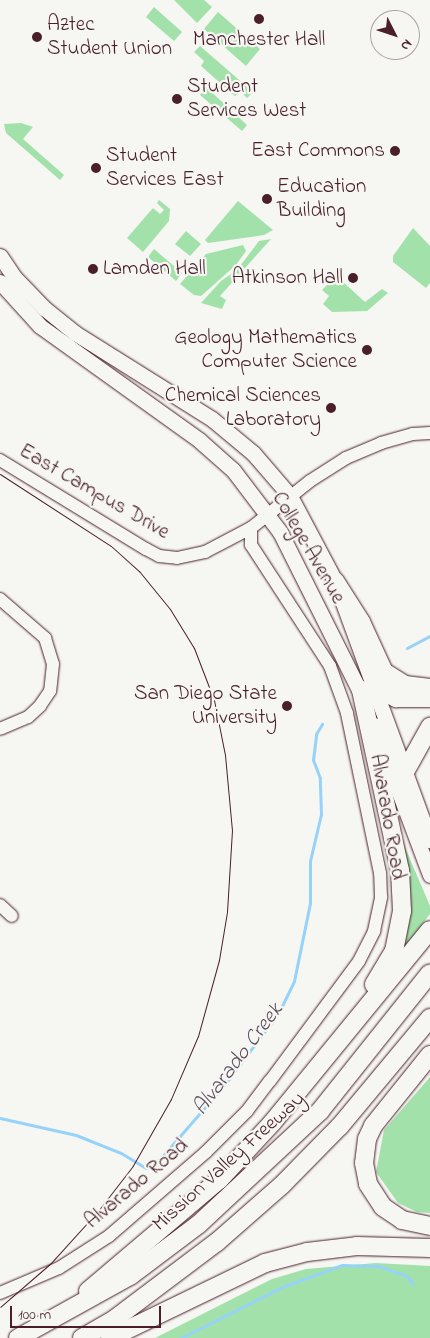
<!DOCTYPE html>
<html>
<head>
<meta charset="utf-8">
<style>
	body { margin:0 }
	#map { position:relative; width:430px; height:1338px; overflow:hidden; background:#f6f6f2; font-family:"Indie Flower",sans-serif }
	div>[style] { position:absolute }
	[style*='--x'] { left:calc(var(--x)*1px); top:calc(var(--y)*1px); width:calc(var(--w)*1px); rotate:calc(var(--a)*1deg) }
	.green>* { inset:0; background:#a2e2aa }
	.stream>* { height:3px; margin:-1.5px; padding:0 1.5px; transform-origin:1.5px; border-radius:1.5px; background:#97d2f8 }
	.roads { filter:drop-shadow(0 0 1px #4a1f2b) drop-shadow(0 0 1px #4a1f2b) }
	.minor>* { height:12px; margin:-6px; padding:0 6px; transform-origin:6px; border-radius:6px; background:#f6f6f2 }
	.major>* { height:15px; margin:-7.5px; padding:0 7.5px; transform-origin:7.5px; border-radius:7.5px; background:#f6f6f2 }
	.highway>* { height:18px; margin:-9px; padding:0 9px; transform-origin:9px; border-radius:9px; background:#f6f6f2 }
	.tram>* { height:1px; margin:-0.5px; padding:0 0.5px; transform-origin:0.5px; border-radius:0.5px; background:#4a1f2b }
	.dots>* { width:14px; height:14px; translate:-50% -50%; box-sizing:border-box; border:2px solid #f6f6f2; border-radius:50% }
	span { translate:-50% -50%; white-space:nowrap; text-align:center; line-height:1.15; -webkit-text-stroke:4.5px #f6f6f2; paint-order:stroke }
	.poi-label { font-size:21px; color:#4a1f2b }
	.left { translate:0 -50%; text-align:left }
	.right { translate:-100% -50%; text-align:right }
	.street-label { font-size:21px; color:#4a1f2b }
	.water-label { font-size:22px; color:#5d4c5e; font-style:italic }
	.north { position:absolute; left:370px; top:10px; width:50px; height:50px; box-sizing:border-box; background:#f6f6f2; border:1px solid #b1a0a2; border-radius:50%; rotate:131deg; font-size:14px; font-weight:700; line-height:20px; text-align:center; color:#4a1f2b }
	.north::after { content:''; display:block; margin:auto; width:18px; height:22px; background:#4a1f2b; clip-path:polygon(50% 0,100% 100%,50% 72%,0 100%) }
	.scale { position:absolute; left:10px; top:1306px; width:151px; height:22px; box-sizing:border-box; border:2px solid #4a1f2b; border-top:0; padding-left:6px; font-size:15px; line-height:18px; white-space:nowrap; color:#4a1f2b; -webkit-text-stroke:4px #f6f6f2; paint-order:stroke }
</style>
</head>
<body>
<div id="map">
	<div class="green">
		<i style="clip-path:polygon(174px 0,204px 0,212px 7px,197px 23px)"></i>
		<i style="clip-path:polygon(154px 7px,182px 32px,174px 41px,146px 17px)"></i>
		<i style="clip-path:polygon(218px 12px,260px 49px,246px 66px,204px 29px)"></i>
		<i style="clip-path:polygon(200px 46px,253px 92px,247px 98px,240px 91px,235px 96px,201px 66px,204px 61px,194px 52px)"></i>
		<i style="clip-path:polygon(206px 87px,247px 125px,242px 131px,200px 95px)"></i>
		<i style="clip-path:polygon(21px 123px,33px 127px,23px 139px,64px 175px,60px 180px,6px 133px,4px 124px)"></i>
		<i style="clip-path:polygon(159px 200px,170px 209px,169px 221px,143px 252px,127px 238px,153px 208px,160px 214px,164px 210px,157px 203px)"></i>
		<i style="clip-path:polygon(238px 201px,273px 230px,264px 235px,208px 243px,205px 240px)"></i>
		<i style="clip-path:polygon(413px 228px,430px 246px,430px 283px,426px 288px,393px 262px,393px 256px)"></i>
		<i style="clip-path:polygon(186px 231px,201px 244px,190px 256px,175px 244px)"></i>
		<i style="clip-path:polygon(271px 239px,220px 296px,226px 300px,222px 309px,201px 303px,221px 281px,237px 270px,259px 241px)"></i>
		<i style="clip-path:polygon(243px 245px,246px 251px,236px 265px,201px 296px,194px 295px,180px 284px,206px 254px)"></i>
		<i style="clip-path:polygon(154px 249px,182px 273px,176px 281px,148px 257px)"></i>
		<i style="clip-path:polygon(332px 272px,365px 302px,382px 289px,388px 293px,367px 311px,332px 312px,323px 304px,329px 296px,322px 290px,332px 280px,329px 276px)"></i>
		<i style="clip-path:polygon(404px 845px,430px 906px,430px 914px,403px 949px)"></i>
		<i style="clip-path:polygon(430px 1077px,430px 1213px,417px 1212px,398px 1203px,376px 1172px,384px 1130px)"></i>
		<i style="clip-path:polygon(376px 1263px,430px 1266px,430px 1338px,155px 1338px,272px 1279px,306px 1269px)"></i>
	</div>
	<div class="stream">
		<i style="--x:407;--y:648;--w:26;--a:-28"></i>
		<i style="--x:0;--y:1118;--w:78;--a:12.6"></i>
		<i style="--x:76;--y:1135;--w:48;--a:21.8"></i>
		<i style="--x:121;--y:1153;--w:29;--a:31"></i>
		<i style="--x:146;--y:1168;--w:17;--a:-33"></i>
		<i style="--x:160;--y:1159;--w:99;--a:-49.1"></i>
		<i style="--x:225;--y:1084;--w:90;--a:-53.1"></i>
		<i style="--x:279;--y:1012;--w:34;--a:-64"></i>
		<i style="--x:294;--y:981;--w:80;--a:-78.4"></i>
		<i style="--x:310;--y:903;--w:42;--a:-90"></i>
		<i style="--x:310;--y:861;--w:48;--a:-76.8"></i>
		<i style="--x:321;--y:814;--w:36;--a:-92"></i>
		<i style="--x:320;--y:778;--w:19;--a:-111"></i>
		<i style="--x:313;--y:760;--w:26;--a:-83"></i>
		<i style="--x:316;--y:734;--w:12;--a:-59"></i>
		<i style="--x:181;--y:1338;--w:113;--a:-26.8"></i>
		<i style="--x:282;--y:1287;--w:64;--a:-20.1"></i>
		<i style="--x:342;--y:1265;--w:36;--a:2"></i>
		<i style="--x:378;--y:1266;--w:31;--a:19"></i>
		<i style="--x:407;--y:1276;--w:10;--a:53"></i>
	</div>
	<div class="roads">
		<div class="minor">
			<i style="--x:0;--y:460;--w:171;--a:31.4"></i>
			<i style="--x:146;--y:549;--w:15;--a:28"></i>
			<i style="--x:159;--y:556;--w:18;--a:6"></i>
			<i style="--x:177;--y:558;--w:29;--a:-12"></i>
			<i style="--x:205;--y:552;--w:52;--a:-27.6"></i>
			<i style="--x:251;--y:528;--w:75;--a:-38.5"></i>
			<i style="--x:310;--y:481;--w:43;--a:-32.6"></i>
			<i style="--x:346;--y:458;--w:38;--a:-23"></i>
			<i style="--x:381;--y:443;--w:33;--a:-16"></i>
			<i style="--x:413;--y:434;--w:17;--a:-3"></i>
			<i style="--x:0;--y:599;--w:60;--a:40.9"></i>
			<i style="--x:45;--y:638;--w:27;--a:73"></i>
			<i style="--x:53;--y:664;--w:27;--a:96"></i>
			<i style="--x:50;--y:691;--w:18;--a:124"></i>
			<i style="--x:40;--y:706;--w:16;--a:137"></i>
			<i style="--x:28;--y:717;--w:30;--a:157"></i>
			<i style="--x:0;--y:905;--w:16;--a:43"></i>
			<i style="--x:0;--y:1293;--w:64;--a:-23"></i>
			<i style="--x:59;--y:1268;--w:59;--a:-32.6"></i>
			<i style="--x:109;--y:1236;--w:128;--a:-40.9"></i>
			<i style="--x:206;--y:1152;--w:58;--a:-45"></i>
			<i style="--x:247;--y:1111;--w:38;--a:-53"></i>
			<i style="--x:270;--y:1081;--w:149;--a:-53.4"></i>
			<i style="--x:359;--y:961;--w:34;--a:-63"></i>
			<i style="--x:374;--y:931;--w:35;--a:-78"></i>
			<i style="--x:381;--y:897;--w:24;--a:-92"></i>
			<i style="--x:380;--y:873;--w:163;--a:-101.7"></i>
			<i style="--x:347;--y:713;--w:50;--a:-109.9"></i>
			<i style="--x:330;--y:666;--w:145;--a:-123.1"></i>
			<i style="--x:251;--y:545;--w:17;--a:-90"></i>
		</div>
		<div class="major">
			<i style="--x:0;--y:256;--w:27;--a:56"></i>
			<i style="--x:15;--y:278;--w:42;--a:46"></i>
			<i style="--x:44;--y:308;--w:40;--a:39"></i>
			<i style="--x:75;--y:333;--w:162;--a:32.1"></i>
			<i style="--x:212;--y:419;--w:53;--a:39.7"></i>
			<i style="--x:253;--y:453;--w:57;--a:49.3"></i>
			<i style="--x:290;--y:496;--w:96;--a:62.1"></i>
			<i style="--x:335;--y:581;--w:276;--a:69.9"></i>
			<i style="--x:0;--y:282;--w:59;--a:47.7"></i>
			<i style="--x:40;--y:326;--w:196;--a:35.6"></i>
			<i style="--x:199;--y:440;--w:45;--a:41.4"></i>
			<i style="--x:233;--y:470;--w:78;--a:52.8"></i>
			<i style="--x:280;--y:532;--w:190;--a:63.4"></i>
			<i style="--x:374;--y:725;--w:160;--a:69.5"></i>
		</div>
		<div class="highway">
			<i style="--x:335;--y:581;--w:49;--a:57.6"></i>
			<i style="--x:361;--y:622;--w:55;--a:65.3"></i>
			<i style="--x:384;--y:672;--w:25;--a:32"></i>
			<i style="--x:405;--y:685;--w:25;--a:7"></i>
			<i style="--x:374;--y:685;--w:26;--a:31"></i>
			<i style="--x:396;--y:698;--w:34;--a:0"></i>
			<i style="--x:361;--y:690;--w:184;--a:77.8"></i>
			<i style="--x:400;--y:870;--w:41;--a:87.2"></i>
			<i style="--x:402;--y:911;--w:41;--a:101.3"></i>
			<i style="--x:394;--y:951;--w:39;--a:121"></i>
			<i style="--x:397;--y:786;--w:68;--a:-60.8"></i>
			<i style="--x:430;--y:1055;--w:91;--a:128.8"></i>
			<i style="--x:373;--y:1126;--w:14;--a:115"></i>
			<i style="--x:367;--y:1139;--w:24;--a:97"></i>
			<i style="--x:364;--y:1163;--w:21;--a:79"></i>
			<i style="--x:368;--y:1184;--w:27;--a:57"></i>
			<i style="--x:383;--y:1207;--w:23;--a:34"></i>
			<i style="--x:402;--y:1220;--w:29;--a:12"></i>
			<i style="--x:88;--y:1291;--w:172;--a:-40.3"></i>
			<i style="--x:219;--y:1180;--w:78;--a:-47.1"></i>
			<i style="--x:272;--y:1123;--w:249;--a:-50.7"></i>
			<i style="--x:18;--y:1338;--w:128;--a:-29"></i>
			<i style="--x:130;--y:1276;--w:86;--a:-37"></i>
			<i style="--x:199;--y:1224;--w:166;--a:-43"></i>
			<i style="--x:320;--y:1111;--w:176;--a:-51.4"></i>
			<i style="--x:82;--y:1338;--w:39;--a:-30"></i>
			<i style="--x:116;--y:1318;--w:126;--a:-37"></i>
			<i style="--x:217;--y:1242;--w:86;--a:-41.2"></i>
			<i style="--x:282;--y:1185;--w:83;--a:-45.5"></i>
			<i style="--x:340;--y:1126;--w:141;--a:-50.2"></i>
			<i style="--x:110;--y:1338;--w:172;--a:-25.8"></i>
			<i style="--x:265;--y:1263;--w:43;--a:-14.7"></i>
			<i style="--x:307;--y:1252;--w:50;--a:-6.8"></i>
			<i style="--x:357;--y:1246;--w:73;--a:1.6"></i>
		</div>
	</div>
	<div class="tram">
		<i style="--x:0;--y:474;--w:132;--a:33"></i>
		<i style="--x:111;--y:546;--w:38;--a:42"></i>
		<i style="--x:139;--y:571;--w:49;--a:50.8"></i>
		<i style="--x:170;--y:609;--w:46;--a:58.4"></i>
		<i style="--x:194;--y:648;--w:56;--a:69"></i>
		<i style="--x:214;--y:700;--w:56;--a:78.7"></i>
		<i style="--x:225;--y:755;--w:75;--a:84.7"></i>
		<i style="--x:232;--y:830;--w:82;--a:93.5"></i>
		<i style="--x:227;--y:912;--w:49;--a:99.5"></i>
		<i style="--x:219;--y:960;--w:79;--a:105.4"></i>
		<i style="--x:198;--y:1036;--w:69;--a:113.2"></i>
		<i style="--x:171;--y:1099;--w:78;--a:119.8"></i>
		<i style="--x:132;--y:1167;--w:56;--a:127.7"></i>
		<i style="--x:98;--y:1211;--w:70;--a:132.1"></i>
		<i style="--x:51;--y:1263;--w:67;--a:139.2"></i>
	</div>
	<div class="dots">
		<i style="left:259px;top:19px;background:#4a1f2b"></i>
		<i style="left:37px;top:37px;background:#4a1f2b"></i>
		<i style="left:177px;top:99px;background:#4a1f2b"></i>
		<i style="left:395px;top:151px;background:#4a1f2b"></i>
		<i style="left:96px;top:168px;background:#4a1f2b"></i>
		<i style="left:267px;top:199px;background:#4a1f2b"></i>
		<i style="left:93px;top:269px;background:#4a1f2b"></i>
		<i style="left:353px;top:278px;background:#4a1f2b"></i>
		<i style="left:367px;top:350px;background:#4a1f2b"></i>
		<i style="left:331px;top:408px;background:#4a1f2b"></i>
		<i style="left:287px;top:706px;background:#4a1f2b"></i>
	</div>
	<div class="poi-label">
		<span class="left" style="left:47px;top:37px">Aztec<br>Student Union</span>
		<span style="left:259px;top:40px">Manchester Hall</span>
		<span class="left" style="left:187px;top:99px">Student<br>Services West</span>
		<span class="right" style="left:385px;top:151px">East Commons</span>
		<span class="left" style="left:106px;top:168px">Student<br>Services East</span>
		<span class="left" style="left:277px;top:199px">Education<br>Building</span>
		<span class="left" style="left:103px;top:269px">Lamden Hall</span>
		<span class="right" style="left:343px;top:278px">Atkinson Hall</span>
		<span class="right" style="left:357px;top:350px">Geology Mathematics<br>Computer Science</span>
		<span class="right" style="left:321px;top:408px">Chemical Sciences<br>Laboratory</span>
		<span class="right" style="left:277px;top:706px">San Diego State<br>University</span>
	</div>
	<div class="street-label">
		<span style="left:94px;top:492px;rotate:30deg">East Campus Drive</span>
		<span style="left:308px;top:548px;rotate:60deg">College Avenue</span>
		<span style="left:387px;top:817px;rotate:80deg">Alvarado Road</span>
		<span style="left:229px;top:1162px;rotate:-42deg">Mission Valley Freeway</span>
		<span style="left:137px;top:1184px;rotate:-40deg">Alvarado Road</span>
	</div>
	<div class="water-label">
		<span style="left:239px;top:1060px;rotate:-53deg">Alvarado Creek</span>
	</div>
	<div class="north">N</div>
	<div class="scale">100 m</div>
</div>
</body>
</html>
